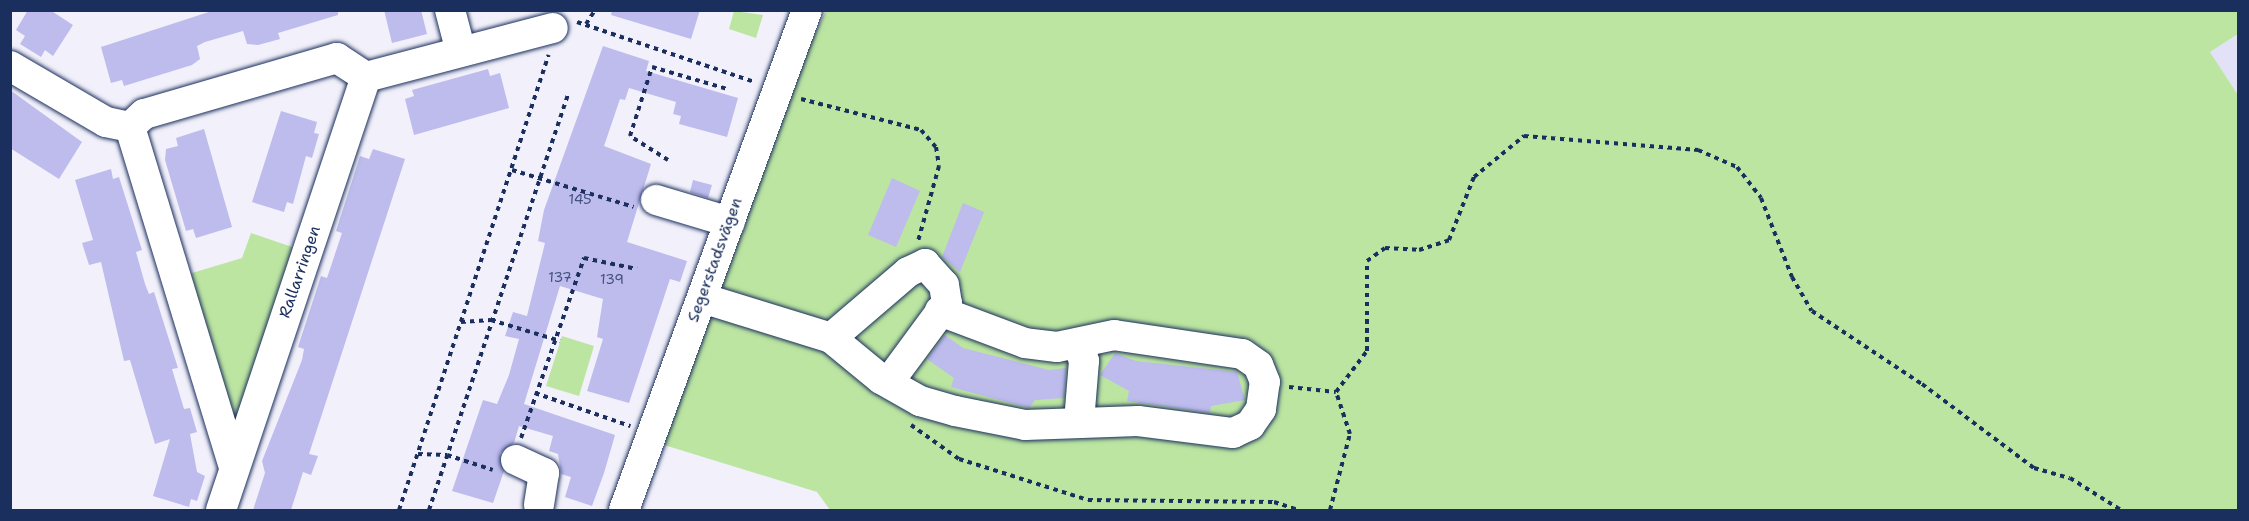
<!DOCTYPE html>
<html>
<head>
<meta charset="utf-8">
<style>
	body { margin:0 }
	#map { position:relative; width:2249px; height:521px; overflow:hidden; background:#f2f1fb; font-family:"Shantell Sans",sans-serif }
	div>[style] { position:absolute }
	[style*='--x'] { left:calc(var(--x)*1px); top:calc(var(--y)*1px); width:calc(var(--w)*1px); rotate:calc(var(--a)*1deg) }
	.built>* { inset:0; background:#e2e1f7 }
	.green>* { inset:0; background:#bce5a1 }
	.building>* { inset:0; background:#bebbed }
	.path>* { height:4px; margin-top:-2px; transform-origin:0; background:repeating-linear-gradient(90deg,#1b2f5e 0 4.5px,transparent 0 9px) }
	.roads { filter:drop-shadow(0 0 2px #1b2f5e) drop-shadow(0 0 2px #1b2f5e) }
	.minor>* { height:30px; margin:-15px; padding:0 15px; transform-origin:15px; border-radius:15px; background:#fff }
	span { translate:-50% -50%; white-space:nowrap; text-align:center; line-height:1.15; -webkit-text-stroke:4.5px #fff; paint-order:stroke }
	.number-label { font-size:14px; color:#445282 }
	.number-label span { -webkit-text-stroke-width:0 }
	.street-label { font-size:16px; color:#1b2f5e }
	.frame { position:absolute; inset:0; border:12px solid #1b2f5e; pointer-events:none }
</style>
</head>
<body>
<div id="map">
	<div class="built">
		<i style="clip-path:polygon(2238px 34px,2238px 95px,2210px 52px)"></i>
	</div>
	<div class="green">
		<i style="clip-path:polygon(734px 11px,763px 15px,756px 38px,729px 29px)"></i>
		<i style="clip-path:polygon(826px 11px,2238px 11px,2238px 34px,2210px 52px,2238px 95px,2238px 510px,830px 510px,817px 492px,661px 444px,791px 81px)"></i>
		<i style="clip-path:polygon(251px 233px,298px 249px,239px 417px,232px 420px,182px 276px,242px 258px)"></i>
		<i style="clip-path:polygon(562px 336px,594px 346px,579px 396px,546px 386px)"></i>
	</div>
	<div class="building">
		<i style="clip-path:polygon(28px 10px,50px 10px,73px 25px,53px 56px,45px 50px,41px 57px,20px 44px,25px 36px,16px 30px)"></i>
		<i style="clip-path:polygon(215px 10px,338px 10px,338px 15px,278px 33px,280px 39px,258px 45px,247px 44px,243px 31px,205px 42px,197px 46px,200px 59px,192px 65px,124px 86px,122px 80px,111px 83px,101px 47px)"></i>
		<i style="clip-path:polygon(384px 10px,421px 10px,427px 34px,392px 43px)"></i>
		<i style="clip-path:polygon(612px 10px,700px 10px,691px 39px,611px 15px)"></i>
		<i style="clip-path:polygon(603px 46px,649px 61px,646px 71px,738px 98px,727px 137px,679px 124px,681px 116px,673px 114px,676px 102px,629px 88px,625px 100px,620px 99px,604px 146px,651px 164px,627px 242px,687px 261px,680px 282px,670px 279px,629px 403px,587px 391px,603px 339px,597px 337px,603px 299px,560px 286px,524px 404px,615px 435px,604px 473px,592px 506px,565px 497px,571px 477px,561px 474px,558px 454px,549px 451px,553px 436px,519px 426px,514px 443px,500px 453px,504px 471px,493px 503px,452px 491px,483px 400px,497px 404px,509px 375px,519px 339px,505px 336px,513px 312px,527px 316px,545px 243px,538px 241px,544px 210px)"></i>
		<i style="clip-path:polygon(488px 69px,490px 76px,500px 73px,509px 108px,414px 135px,405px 99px,414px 96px,412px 90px)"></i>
		<i style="clip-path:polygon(10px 90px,82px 142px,59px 179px,10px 148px)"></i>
		<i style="clip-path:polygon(281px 111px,317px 122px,314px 133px,319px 134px,312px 158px,306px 156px,293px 204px,287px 202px,284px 212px,252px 202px)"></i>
		<i style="clip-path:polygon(204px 129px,232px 227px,196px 238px,193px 229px,186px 231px,165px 160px,166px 149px,178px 146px,176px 138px)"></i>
		<i style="clip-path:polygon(373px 149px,405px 159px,309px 454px,318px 456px,311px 475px,303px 472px,291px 510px,253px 510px,265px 473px,262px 461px,302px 360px,304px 349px,298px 347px,321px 276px,327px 278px,342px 233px,336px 231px,360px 156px,369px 159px)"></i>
		<i style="clip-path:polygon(111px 169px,113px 179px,119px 177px,142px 250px,136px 252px,145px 284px,149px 294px,154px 292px,178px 368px,172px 369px,184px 409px,190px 408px,197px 432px,190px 434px,197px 472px,205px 476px,197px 501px,191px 499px,189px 507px,153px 496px,170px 439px,155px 444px,130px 360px,124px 361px,101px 262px,89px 265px,82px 243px,93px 240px,75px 180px)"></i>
		<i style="clip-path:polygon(892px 178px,920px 191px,896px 247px,868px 235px)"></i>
		<i style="clip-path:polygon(693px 180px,712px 185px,708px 198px,690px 192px)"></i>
		<i style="clip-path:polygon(963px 203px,984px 212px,960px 272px,942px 257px)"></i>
		<i style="clip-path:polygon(945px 335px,963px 348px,1049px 370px,1066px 368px,1064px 398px,1035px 400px,1029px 408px,951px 387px,954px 378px,927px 359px)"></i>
		<i style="clip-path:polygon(1115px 353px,1136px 361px,1237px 372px,1245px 400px,1211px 406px,1210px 413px,1127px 401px,1129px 391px,1100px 375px)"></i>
	</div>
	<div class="path">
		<i style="--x:577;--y:22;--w:187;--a:18.7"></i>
		<i style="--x:586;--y:24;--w:17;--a:-57"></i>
		<i style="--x:801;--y:99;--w:124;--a:14.5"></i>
		<i style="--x:921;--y:130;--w:23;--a:49"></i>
		<i style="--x:936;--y:147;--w:19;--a:81"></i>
		<i style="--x:939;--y:166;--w:78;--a:105.6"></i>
		<i style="--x:668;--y:160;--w:45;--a:-147.7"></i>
		<i style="--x:630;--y:136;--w:72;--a:-72.3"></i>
		<i style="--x:652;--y:67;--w:78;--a:16.3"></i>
		<i style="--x:512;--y:170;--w:127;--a:16.9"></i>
		<i style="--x:461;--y:322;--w:30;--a:-4"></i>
		<i style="--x:491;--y:320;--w:72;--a:16.9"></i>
		<i style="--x:1289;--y:387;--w:47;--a:6.1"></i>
		<i style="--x:535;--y:393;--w:101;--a:19.2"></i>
		<i style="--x:911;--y:425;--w:59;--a:35.3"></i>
		<i style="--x:959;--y:459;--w:135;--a:17.6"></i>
		<i style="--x:1088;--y:500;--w:186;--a:0.6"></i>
		<i style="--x:1274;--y:502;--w:26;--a:18"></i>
		<i style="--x:521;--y:438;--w:191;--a:-70.7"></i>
		<i style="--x:584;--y:258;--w:54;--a:11.7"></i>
		<i style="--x:418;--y:454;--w:29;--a:2"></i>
		<i style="--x:447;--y:455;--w:48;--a:18.1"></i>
		<i style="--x:399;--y:510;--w:479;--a:-71.8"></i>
		<i style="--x:429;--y:510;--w:439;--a:-71.5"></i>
		<i style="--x:1330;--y:510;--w:79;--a:-75.3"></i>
		<i style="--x:1350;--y:434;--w:44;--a:-108.4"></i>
		<i style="--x:1336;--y:392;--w:51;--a:-52.9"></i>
		<i style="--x:1367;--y:351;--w:90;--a:-90"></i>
		<i style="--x:1367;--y:261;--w:22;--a:-36"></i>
		<i style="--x:1385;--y:248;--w:34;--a:3"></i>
		<i style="--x:1419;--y:250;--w:32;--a:-18"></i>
		<i style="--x:1449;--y:240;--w:68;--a:-68.4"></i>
		<i style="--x:1474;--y:177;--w:65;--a:-39.4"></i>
		<i style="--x:1524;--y:136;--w:175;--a:4.6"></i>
		<i style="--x:1698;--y:150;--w:43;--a:23.6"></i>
		<i style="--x:1737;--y:167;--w:39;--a:52"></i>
		<i style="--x:1761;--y:198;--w:85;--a:68.6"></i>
		<i style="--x:1792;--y:277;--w:39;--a:60"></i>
		<i style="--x:1812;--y:311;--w:132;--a:33.6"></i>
		<i style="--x:1922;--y:384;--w:140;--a:36.9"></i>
		<i style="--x:2034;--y:468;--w:37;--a:16"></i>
		<i style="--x:2070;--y:478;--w:60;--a:32.1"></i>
	</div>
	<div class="roads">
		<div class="minor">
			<i style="--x:450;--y:10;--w:43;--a:75.3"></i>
			<i style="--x:10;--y:66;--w:111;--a:30.3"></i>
			<i style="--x:106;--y:122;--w:25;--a:12"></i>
			<i style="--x:366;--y:77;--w:193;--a:-14.7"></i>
			<i style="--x:656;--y:200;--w:77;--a:16.6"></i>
			<i style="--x:702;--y:298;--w:135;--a:17.2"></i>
			<i style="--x:831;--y:338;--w:65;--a:39.4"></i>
			<i style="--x:881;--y:379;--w:45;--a:29.4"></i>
			<i style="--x:920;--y:401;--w:36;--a:16"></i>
			<i style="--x:955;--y:411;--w:71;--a:11.3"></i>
			<i style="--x:1025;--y:425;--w:113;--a:-2"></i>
			<i style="--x:1138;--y:421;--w:96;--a:7.2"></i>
			<i style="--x:1233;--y:433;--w:19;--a:-25"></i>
			<i style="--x:1250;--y:425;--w:19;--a:-55"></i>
			<i style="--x:1261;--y:409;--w:27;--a:-82"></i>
			<i style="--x:1265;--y:382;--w:18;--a:-112"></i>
			<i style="--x:1258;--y:365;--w:19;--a:-145"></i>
			<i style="--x:1242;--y:354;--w:129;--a:-171.6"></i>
			<i style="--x:1114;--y:335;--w:58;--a:168.1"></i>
			<i style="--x:1057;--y:347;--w:32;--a:-173"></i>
			<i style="--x:1025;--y:343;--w:91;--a:-159.4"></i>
			<i style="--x:831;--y:338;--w:101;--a:-40.6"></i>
			<i style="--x:908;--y:272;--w:19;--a:-25"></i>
			<i style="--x:925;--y:264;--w:28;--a:48"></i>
			<i style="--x:944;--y:285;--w:18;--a:81"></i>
			<i style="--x:947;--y:303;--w:99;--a:126.4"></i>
			<i style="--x:1078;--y:345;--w:17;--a:69"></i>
			<i style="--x:1084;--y:361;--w:61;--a:94.7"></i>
			<i style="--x:516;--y:460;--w:31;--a:25"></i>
			<i style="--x:544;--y:473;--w:32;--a:99"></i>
			<i style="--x:221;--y:510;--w:457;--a:-71.5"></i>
			<i style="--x:366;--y:77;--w:35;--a:-147"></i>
			<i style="--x:337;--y:58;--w:201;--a:163.8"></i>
			<i style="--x:144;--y:114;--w:19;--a:137"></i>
			<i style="--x:130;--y:127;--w:356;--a:73"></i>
			<i style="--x:624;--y:510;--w:532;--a:-69.9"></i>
		</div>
	</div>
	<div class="number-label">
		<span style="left:580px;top:199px">145</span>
		<span style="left:560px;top:277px">137</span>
		<span style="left:612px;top:279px">139</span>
	</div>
	<div class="street-label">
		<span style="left:715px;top:260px;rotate:-70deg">Segerstadsvägen</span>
		<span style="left:300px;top:272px;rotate:-71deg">Rallarringen</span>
	</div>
	<div class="frame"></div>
</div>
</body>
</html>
